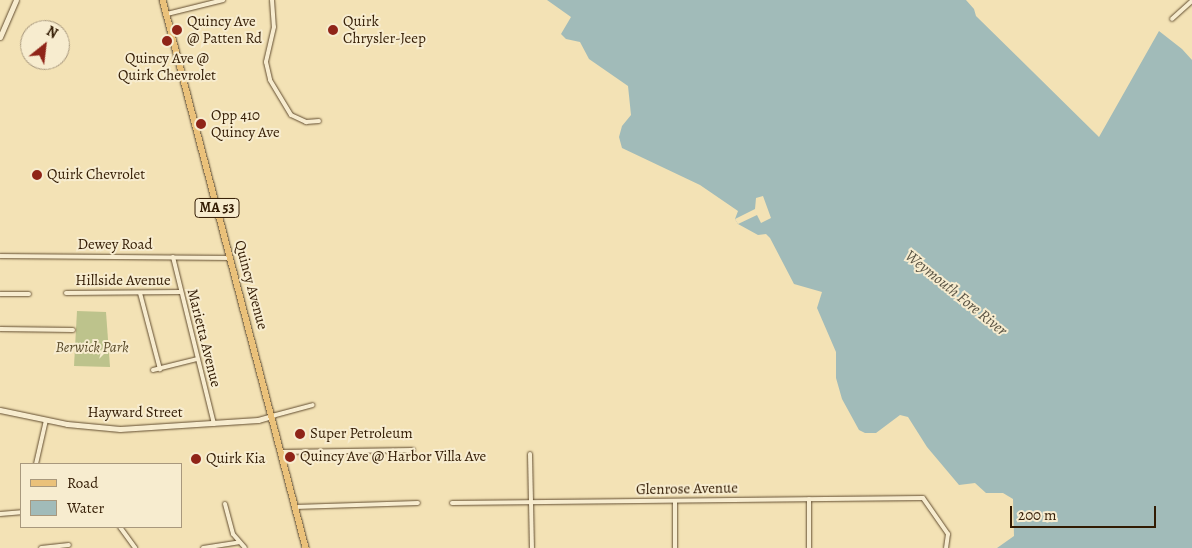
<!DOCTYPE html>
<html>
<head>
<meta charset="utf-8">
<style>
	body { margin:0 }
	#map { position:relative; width:1192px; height:548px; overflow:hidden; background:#f3e2b5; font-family:Alegreya,serif }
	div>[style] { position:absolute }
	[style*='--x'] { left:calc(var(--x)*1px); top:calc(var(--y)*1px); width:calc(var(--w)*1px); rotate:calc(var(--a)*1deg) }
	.green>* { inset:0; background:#bdc38c }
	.water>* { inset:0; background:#a1bbb9 }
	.pier>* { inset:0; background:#f3e2b5 }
	.roads { filter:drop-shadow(0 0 1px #624d30) drop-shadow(0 0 1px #624d30) }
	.street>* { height:4px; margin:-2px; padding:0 2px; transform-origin:2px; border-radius:2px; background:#f7eccf }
	.secondary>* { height:5px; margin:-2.5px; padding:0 2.5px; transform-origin:2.5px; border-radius:2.5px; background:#f7eccf }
	.primary>* { height:5.5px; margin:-2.75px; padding:0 2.75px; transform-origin:2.75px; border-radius:2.75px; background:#eac17a }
	.dots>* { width:14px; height:14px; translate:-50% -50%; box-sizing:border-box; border:2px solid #f7eccf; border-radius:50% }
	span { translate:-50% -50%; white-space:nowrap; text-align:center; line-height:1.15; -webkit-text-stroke:4px #f7eccf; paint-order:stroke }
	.shield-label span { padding:1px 4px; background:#f7eccf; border:1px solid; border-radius:4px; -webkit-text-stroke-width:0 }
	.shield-label { font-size:14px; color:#321b03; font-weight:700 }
	.poi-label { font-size:15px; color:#321b03 }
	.left { translate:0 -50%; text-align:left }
	.street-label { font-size:15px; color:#321b03 }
	.park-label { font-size:15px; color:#5c4d2c; font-style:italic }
	.water-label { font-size:16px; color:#595343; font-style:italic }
	.legend { position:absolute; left:20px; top:463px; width:162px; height:65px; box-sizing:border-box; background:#f7eccf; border:1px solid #a8987d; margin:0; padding:6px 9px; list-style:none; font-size:15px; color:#321b03 }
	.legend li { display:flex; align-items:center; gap:10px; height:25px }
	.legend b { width:25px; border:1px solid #a8987d }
	.north { position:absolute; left:20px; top:20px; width:50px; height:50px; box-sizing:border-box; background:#f7eccf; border:1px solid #a8987d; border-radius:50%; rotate:29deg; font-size:14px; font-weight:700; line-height:20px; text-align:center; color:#321b03 }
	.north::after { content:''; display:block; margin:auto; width:18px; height:22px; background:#8f2418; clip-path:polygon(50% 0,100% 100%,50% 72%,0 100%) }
	.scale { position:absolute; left:1010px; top:506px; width:146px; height:22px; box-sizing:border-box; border:2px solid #321b03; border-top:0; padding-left:6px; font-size:15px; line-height:18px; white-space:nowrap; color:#321b03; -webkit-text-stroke:4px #f7eccf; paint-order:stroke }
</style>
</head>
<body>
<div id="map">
	<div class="green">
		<i style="clip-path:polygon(77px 311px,106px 312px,110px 367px,74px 366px)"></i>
	</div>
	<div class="water">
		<i style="clip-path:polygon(547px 0,966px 0,974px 9px,976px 16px,1099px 137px,1159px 31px,1182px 49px,1192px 60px,1192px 548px,997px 548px,1014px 536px,1013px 499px,1003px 493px,986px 493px,975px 483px,959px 485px,927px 447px,908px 417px,900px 415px,876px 433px,865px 433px,859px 430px,842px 399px,836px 378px,836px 352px,817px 308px,822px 292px,794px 284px,770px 238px,766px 234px,758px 235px,738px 224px,735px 219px,738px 211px,700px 185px,622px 148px,619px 137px,622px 126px,631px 115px,628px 86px,589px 59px,580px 42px,566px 39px,561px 34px,571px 17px)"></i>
	</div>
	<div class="pier">
		<i style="clip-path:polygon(763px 196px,771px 218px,761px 223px,757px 215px,738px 224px,735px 219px,755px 209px,756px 198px)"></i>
	</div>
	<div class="roads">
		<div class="street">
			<i style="--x:272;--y:0;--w:27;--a:86"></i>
			<i style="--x:274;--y:27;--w:36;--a:103"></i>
			<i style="--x:266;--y:62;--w:18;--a:77"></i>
			<i style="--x:270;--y:80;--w:41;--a:59"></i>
			<i style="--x:291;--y:115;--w:17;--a:25"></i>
			<i style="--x:306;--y:122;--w:13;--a:-4"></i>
			<i style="--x:167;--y:14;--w:58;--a:-14"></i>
			<i style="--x:1172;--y:19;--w:27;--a:-42"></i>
			<i style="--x:0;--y:256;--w:230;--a:0.5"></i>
			<i style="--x:173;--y:257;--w:172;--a:76.2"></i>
			<i style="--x:66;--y:293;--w:115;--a:-0.5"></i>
			<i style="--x:140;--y:293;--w:79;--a:75.3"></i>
			<i style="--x:0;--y:294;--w:29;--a:0"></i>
			<i style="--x:0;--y:329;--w:73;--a:0.8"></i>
			<i style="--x:153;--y:370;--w:45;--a:-14"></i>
			<i style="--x:272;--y:416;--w:42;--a:-15"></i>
			<i style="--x:281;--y:452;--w:132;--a:-0.9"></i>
			<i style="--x:530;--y:454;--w:94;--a:88.8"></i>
			<i style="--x:36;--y:464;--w:45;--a:-77.2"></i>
			<i style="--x:809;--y:499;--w:49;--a:90"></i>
			<i style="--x:675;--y:501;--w:47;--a:90"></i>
			<i style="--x:452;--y:503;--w:471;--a:-0.6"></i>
			<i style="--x:923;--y:498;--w:44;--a:55.2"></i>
			<i style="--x:948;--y:534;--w:14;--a:98"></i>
			<i style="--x:225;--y:504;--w:31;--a:75"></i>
			<i style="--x:233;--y:534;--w:18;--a:49"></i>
			<i style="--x:295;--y:507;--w:123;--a:-1.9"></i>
			<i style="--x:0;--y:514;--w:21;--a:-5"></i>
			<i style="--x:120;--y:527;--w:26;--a:54"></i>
			<i style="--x:41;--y:548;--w:28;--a:-6"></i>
			<i style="--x:203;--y:548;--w:36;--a:-9"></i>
		</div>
		<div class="secondary">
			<i style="--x:0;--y:37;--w:40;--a:-66.6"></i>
			<i style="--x:0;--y:410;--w:68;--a:11.8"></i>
			<i style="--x:67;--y:424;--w:53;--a:5.4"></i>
			<i style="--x:120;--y:429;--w:138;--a:-3.7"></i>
			<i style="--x:258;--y:420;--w:15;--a:-16"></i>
		</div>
		<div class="primary">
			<i style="--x:163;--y:0;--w:566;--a:75.37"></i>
		</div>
	</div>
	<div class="dots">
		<i style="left:177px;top:30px;background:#8f2418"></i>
		<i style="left:333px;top:30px;background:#8f2418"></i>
		<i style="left:167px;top:41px;background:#8f2418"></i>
		<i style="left:201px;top:124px;background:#8f2418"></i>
		<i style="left:37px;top:175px;background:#8f2418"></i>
		<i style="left:300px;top:434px;background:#8f2418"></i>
		<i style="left:290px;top:457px;background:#8f2418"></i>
		<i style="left:196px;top:459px;background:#8f2418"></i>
	</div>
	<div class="shield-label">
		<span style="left:217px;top:208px">MA 53</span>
	</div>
	<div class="poi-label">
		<span class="left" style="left:187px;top:30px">Quincy Ave<br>@ Patten Rd</span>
		<span class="left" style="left:343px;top:30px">Quirk<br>Chrysler-Jeep</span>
		<span style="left:167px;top:67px">Quincy Ave @<br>Quirk Chevrolet</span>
		<span class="left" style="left:211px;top:124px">Opp 410<br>Quincy Ave</span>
		<span class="left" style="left:47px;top:175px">Quirk Chevrolet</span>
		<span class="left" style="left:310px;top:434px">Super Petroleum</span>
		<span class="left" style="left:300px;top:457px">Quincy Ave @ Harbor Villa Ave</span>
		<span class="left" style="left:206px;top:459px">Quirk Kia</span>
	</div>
	<div class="street-label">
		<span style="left:115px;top:245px">Dewey Road</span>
		<span style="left:123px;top:281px">Hillside Avenue</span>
		<span style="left:251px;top:285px;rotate:75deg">Quincy Avenue</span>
		<span style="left:204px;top:338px;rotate:76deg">Marietta Avenue</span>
		<span style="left:135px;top:413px">Hayward Street</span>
		<span style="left:687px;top:489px;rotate:-1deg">Glenrose Avenue</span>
	</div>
	<div class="park-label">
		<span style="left:92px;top:348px">Berwick Park</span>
	</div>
	<div class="water-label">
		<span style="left:956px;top:293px;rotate:39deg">Weymouth Fore River</span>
	</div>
	<ul class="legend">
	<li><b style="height:6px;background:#eac17a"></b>Road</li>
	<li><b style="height:14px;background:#a1bbb9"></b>Water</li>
	</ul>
	<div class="north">N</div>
	<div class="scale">200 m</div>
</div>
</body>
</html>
